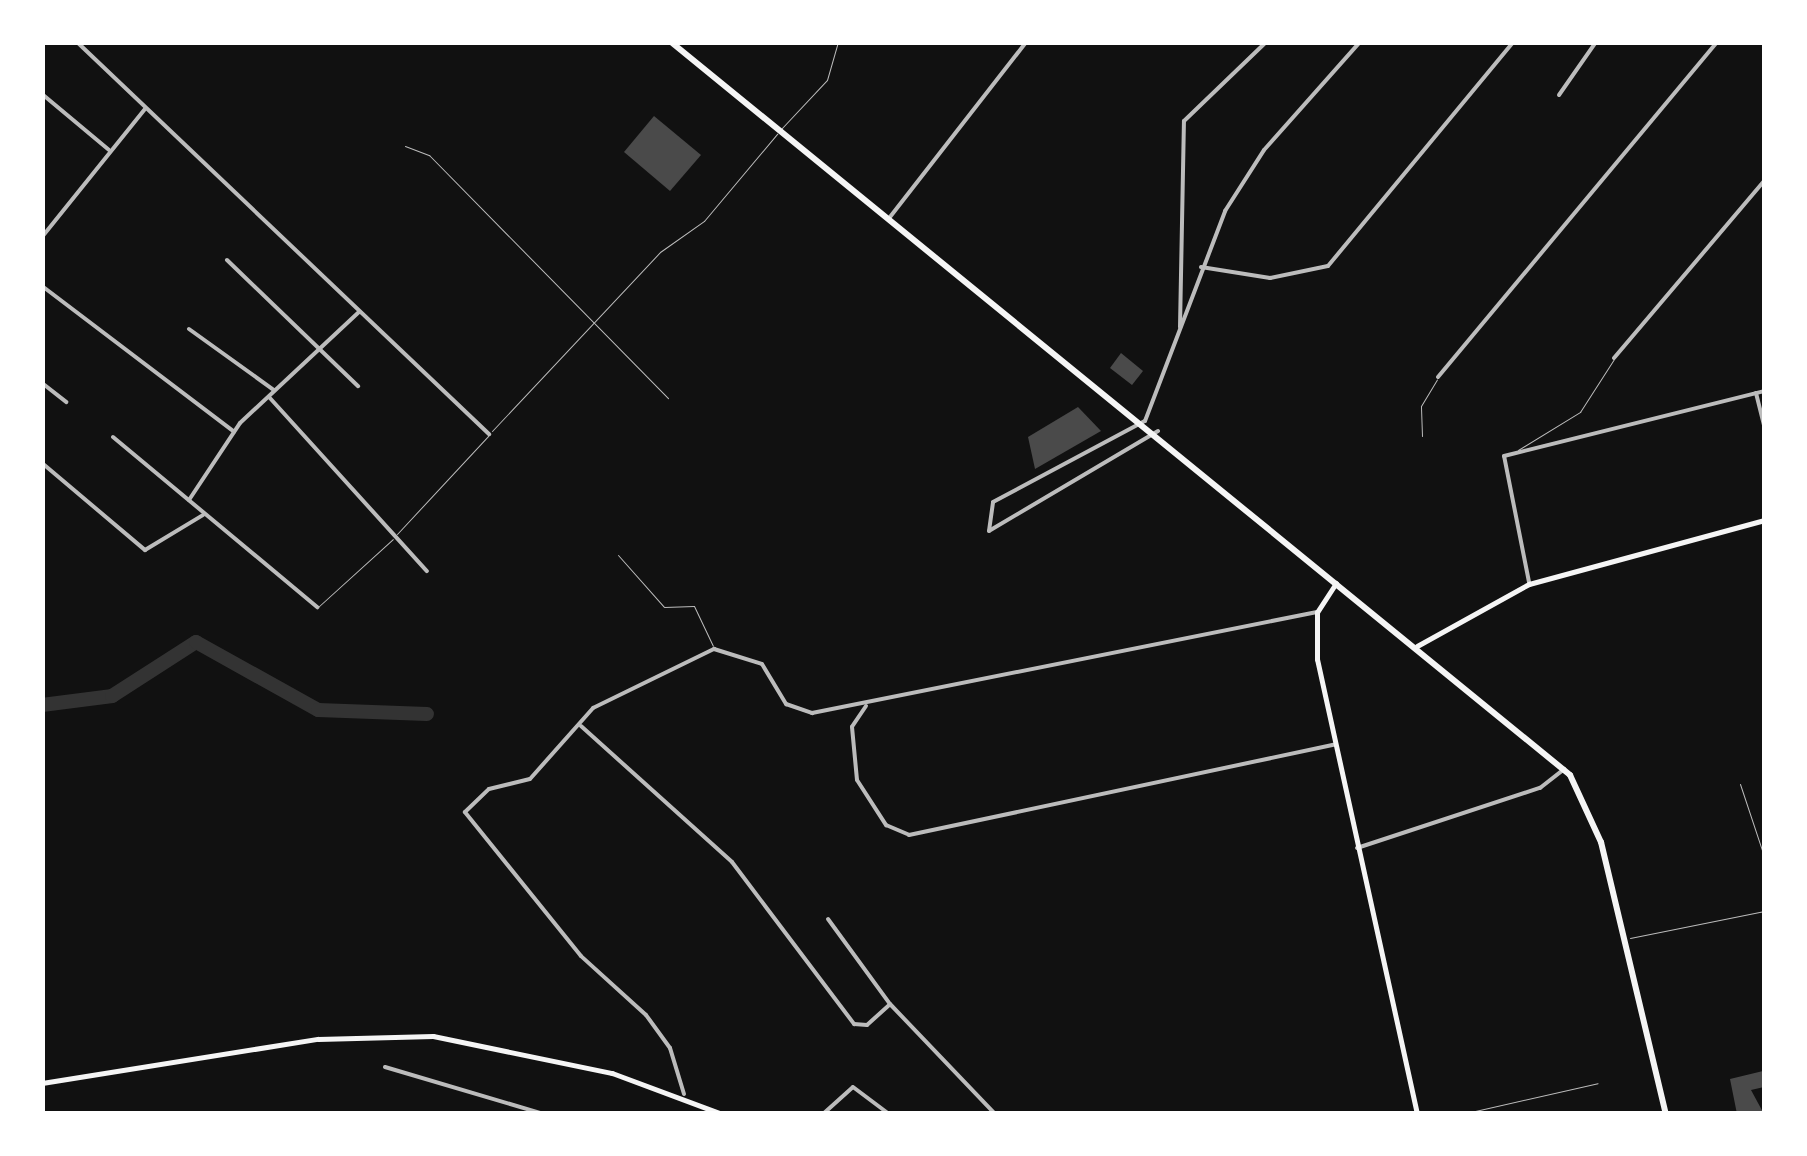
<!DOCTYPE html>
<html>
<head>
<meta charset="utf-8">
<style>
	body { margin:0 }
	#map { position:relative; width:1807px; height:1156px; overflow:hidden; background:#111; font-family:"IBM Plex Serif",serif }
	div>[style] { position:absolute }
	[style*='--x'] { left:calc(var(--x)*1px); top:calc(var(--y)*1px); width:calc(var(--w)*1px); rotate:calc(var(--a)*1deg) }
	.river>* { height:14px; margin:-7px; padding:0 7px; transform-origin:7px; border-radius:7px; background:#333 }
	.building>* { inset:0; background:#4a4a4a }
	.service>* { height:1px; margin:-0.5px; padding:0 0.5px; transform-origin:0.5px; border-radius:0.5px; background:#bcbcbc }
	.minor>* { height:4px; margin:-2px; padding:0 2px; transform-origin:2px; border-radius:2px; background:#bcbcbc }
	.secondary>* { height:5px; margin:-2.5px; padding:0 2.5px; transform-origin:2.5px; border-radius:2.5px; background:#f5f5f5 }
	.primary>* { height:6px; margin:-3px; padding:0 3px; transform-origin:3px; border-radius:3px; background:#f5f5f5 }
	span { translate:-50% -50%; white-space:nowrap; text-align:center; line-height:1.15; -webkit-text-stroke:10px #fff; paint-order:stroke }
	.frame { position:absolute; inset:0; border:45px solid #fff; pointer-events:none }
</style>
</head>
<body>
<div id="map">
	<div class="river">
		<i style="--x:42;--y:705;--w:71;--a:-7.3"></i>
		<i style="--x:112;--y:696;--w:100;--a:-32.7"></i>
		<i style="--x:196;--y:642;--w:140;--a:29.1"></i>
		<i style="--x:318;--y:710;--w:109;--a:2.1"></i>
	</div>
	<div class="building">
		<i style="clip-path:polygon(654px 116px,701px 155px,670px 191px,624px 152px)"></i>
		<i style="clip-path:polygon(1121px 353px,1143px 371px,1132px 385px,1110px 368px)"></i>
		<i style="clip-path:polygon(1078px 407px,1101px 431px,1035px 469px,1028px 437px)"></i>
		<i style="clip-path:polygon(1763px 1071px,1764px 1087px,1751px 1090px,1764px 1114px,1737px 1114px,1730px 1079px)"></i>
	</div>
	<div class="service">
		<i style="--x:781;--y:129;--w:67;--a:-46.8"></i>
		<i style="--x:827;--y:80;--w:40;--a:-74"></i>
		<i style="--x:405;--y:146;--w:26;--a:21"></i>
		<i style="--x:429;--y:155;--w:341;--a:45.5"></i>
		<i style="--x:492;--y:431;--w:245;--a:-46.8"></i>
		<i style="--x:660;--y:252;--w:54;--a:-35.2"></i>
		<i style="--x:704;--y:221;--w:114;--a:-50"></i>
		<i style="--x:1422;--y:436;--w:30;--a:-92"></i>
		<i style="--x:1421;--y:406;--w:31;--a:-59"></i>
		<i style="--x:1518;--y:450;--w:73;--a:-31.5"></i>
		<i style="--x:1580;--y:412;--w:63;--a:-57.3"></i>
		<i style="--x:397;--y:534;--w:134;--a:-47.1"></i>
		<i style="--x:618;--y:555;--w:69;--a:48.5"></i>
		<i style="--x:664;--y:607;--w:30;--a:-2"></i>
		<i style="--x:694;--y:606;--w:44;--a:64.6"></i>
		<i style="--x:318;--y:607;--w:101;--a:-42.2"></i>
		<i style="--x:1740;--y:784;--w:76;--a:71.6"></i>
		<i style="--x:1630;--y:938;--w:137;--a:-11.4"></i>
		<i style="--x:1462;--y:1114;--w:139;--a:-12.8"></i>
	</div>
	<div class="minor">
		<i style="--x:77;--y:42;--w:569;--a:43.58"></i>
		<i style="--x:42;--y:94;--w:87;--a:39.9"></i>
		<i style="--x:1559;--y:95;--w:65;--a:-55.1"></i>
		<i style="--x:890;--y:217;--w:222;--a:-52.1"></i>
		<i style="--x:42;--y:237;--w:164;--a:-51.2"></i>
		<i style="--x:227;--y:260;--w:182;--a:43.9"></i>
		<i style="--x:1201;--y:267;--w:70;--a:9.1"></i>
		<i style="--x:1270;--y:278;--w:59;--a:-11.7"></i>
		<i style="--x:1328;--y:266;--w:291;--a:-50.4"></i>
		<i style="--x:42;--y:286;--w:241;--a:37.2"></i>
		<i style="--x:1180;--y:327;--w:206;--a:-88.9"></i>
		<i style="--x:1184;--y:121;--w:114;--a:-43.9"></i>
		<i style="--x:189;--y:329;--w:105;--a:35.7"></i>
		<i style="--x:1614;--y:358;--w:232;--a:-49.7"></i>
		<i style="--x:1438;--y:377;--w:436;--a:-50.2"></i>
		<i style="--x:42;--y:383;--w:31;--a:38"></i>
		<i style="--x:1756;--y:393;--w:33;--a:76"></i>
		<i style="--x:269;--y:397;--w:235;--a:47.8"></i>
		<i style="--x:1158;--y:431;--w:196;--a:149.4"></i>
		<i style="--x:989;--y:531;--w:29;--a:-82"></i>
		<i style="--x:993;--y:502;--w:172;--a:-28.1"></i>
		<i style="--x:1145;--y:421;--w:225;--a:-69.1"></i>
		<i style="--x:1225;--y:211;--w:72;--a:-57.4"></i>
		<i style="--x:1264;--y:150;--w:144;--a:-48.4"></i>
		<i style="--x:113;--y:437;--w:266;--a:39.8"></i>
		<i style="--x:42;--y:463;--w:135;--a:40.2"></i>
		<i style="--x:145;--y:550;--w:68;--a:-31.1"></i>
		<i style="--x:189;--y:500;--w:92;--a:-56.5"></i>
		<i style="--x:240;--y:423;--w:163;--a:-43"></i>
		<i style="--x:1529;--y:582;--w:128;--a:-101.2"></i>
		<i style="--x:1504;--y:456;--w:268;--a:-14"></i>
		<i style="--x:866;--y:706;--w:25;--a:124"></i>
		<i style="--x:852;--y:727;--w:53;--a:84.6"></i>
		<i style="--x:857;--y:780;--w:54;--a:57.2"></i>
		<i style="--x:886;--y:825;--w:25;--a:23"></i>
		<i style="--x:909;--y:835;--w:434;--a:-12"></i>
		<i style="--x:581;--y:726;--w:203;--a:42"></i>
		<i style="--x:732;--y:862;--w:203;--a:53"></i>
		<i style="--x:854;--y:1024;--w:13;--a:4"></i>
		<i style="--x:867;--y:1025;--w:31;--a:-42"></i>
		<i style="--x:1357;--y:848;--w:193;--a:-18.2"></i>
		<i style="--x:1540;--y:788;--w:31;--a:-38"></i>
		<i style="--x:828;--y:919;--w:105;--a:53.9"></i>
		<i style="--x:890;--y:1004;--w:152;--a:46.3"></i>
		<i style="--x:385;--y:1067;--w:166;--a:16.5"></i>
		<i style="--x:684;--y:1094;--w:48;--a:-106.9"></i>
		<i style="--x:670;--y:1048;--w:41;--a:-126"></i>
		<i style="--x:646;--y:1015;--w:88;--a:-137.8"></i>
		<i style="--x:581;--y:956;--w:185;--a:-128.9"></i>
		<i style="--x:465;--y:812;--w:33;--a:-44"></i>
		<i style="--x:489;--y:789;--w:42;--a:-13.7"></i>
		<i style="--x:530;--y:779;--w:95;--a:-48.4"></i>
		<i style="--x:593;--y:708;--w:135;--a:-26"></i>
		<i style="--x:714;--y:649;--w:50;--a:17.4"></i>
		<i style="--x:762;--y:664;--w:47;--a:59"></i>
		<i style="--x:786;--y:704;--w:28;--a:19"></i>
		<i style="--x:812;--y:713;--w:515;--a:-11.31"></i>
		<i style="--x:823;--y:1114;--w:40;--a:-42"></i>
		<i style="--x:853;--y:1087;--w:45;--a:36.9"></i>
	</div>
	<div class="secondary">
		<i style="--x:1336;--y:583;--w:35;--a:123"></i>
		<i style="--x:1317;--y:612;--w:47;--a:90"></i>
		<i style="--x:1317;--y:659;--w:466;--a:77.6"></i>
		<i style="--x:1417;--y:646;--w:128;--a:-29"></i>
		<i style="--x:1529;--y:584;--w:244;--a:-15.2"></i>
		<i style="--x:42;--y:1083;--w:279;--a:-9.1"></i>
		<i style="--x:318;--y:1039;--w:115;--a:-1.5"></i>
		<i style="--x:433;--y:1036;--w:183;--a:11.7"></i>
		<i style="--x:612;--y:1073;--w:117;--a:20.4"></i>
	</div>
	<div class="primary">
		<i style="--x:671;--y:42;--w:1160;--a:39.19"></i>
		<i style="--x:1570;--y:775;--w:74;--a:65.2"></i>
		<i style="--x:1601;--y:842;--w:280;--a:76.6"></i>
	</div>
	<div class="frame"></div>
</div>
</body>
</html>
